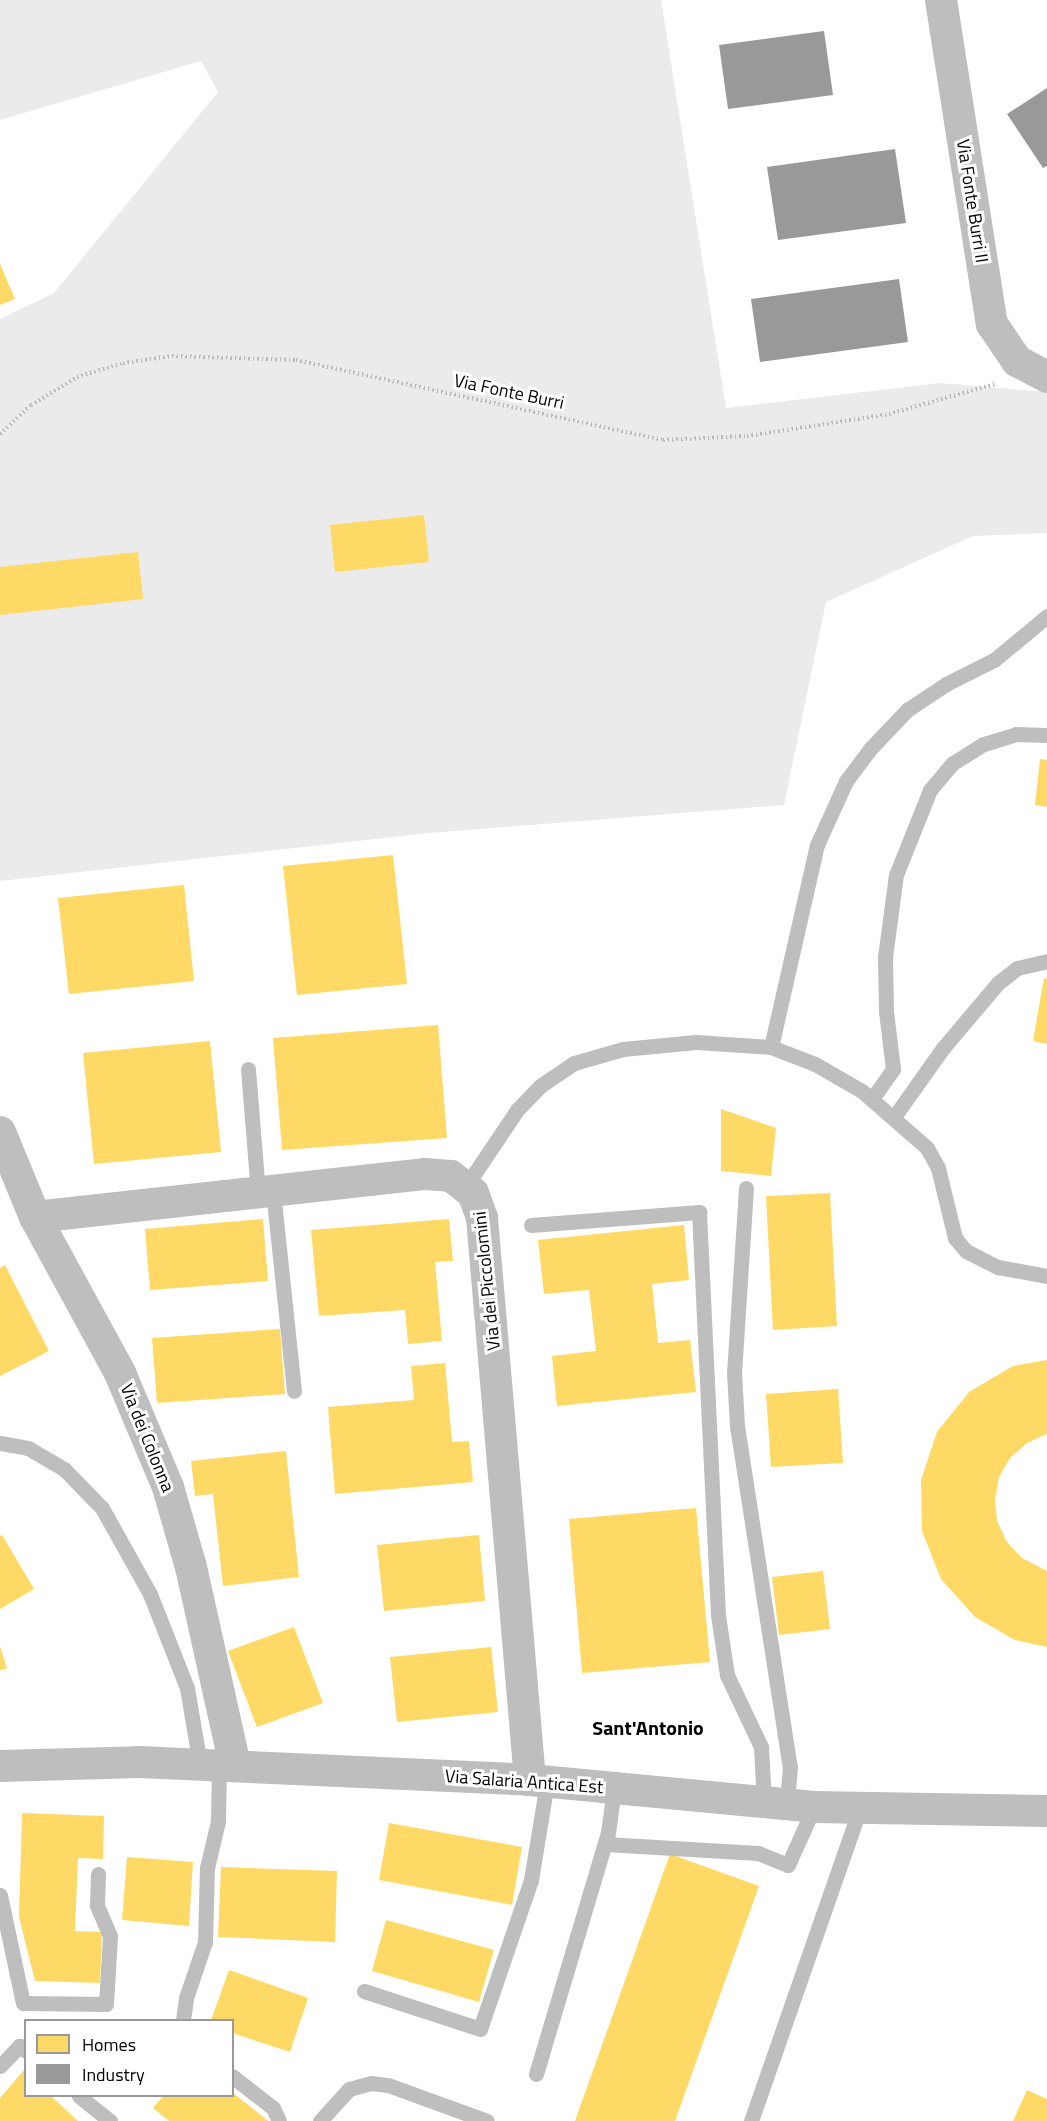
<!DOCTYPE html>
<html>
<head>
<meta charset="utf-8">
<style>
	body { margin:0 }
	#map { position:relative; width:1047px; height:2121px; overflow:hidden; background:#fff; font-family:"Titillium Web",sans-serif }
	div>[style] { position:absolute }
	[style*='--x'] { left:calc(var(--x)*1px); top:calc(var(--y)*1px); width:calc(var(--w)*1px); rotate:calc(var(--a)*1deg) }
	.green>* { inset:0; background:#ebebeb }
	.homes>* { inset:0; background:#ffd966 }
	.industry>* { inset:0; background:#999 }
	.path>* { height:4px; margin-top:-2px; transform-origin:0; background:repeating-linear-gradient(90deg,#b9b9b9 0 1.5px,transparent 0 4.5px) }
	.lane>* { height:15px; margin:-7.5px; padding:0 7.5px; transform-origin:7.5px; border-radius:7.5px; background:#bebebe }
	.street>* { height:32px; margin:-16px; padding:0 16px; transform-origin:16px; border-radius:16px; background:#bebebe }
	span { translate:-50% -50%; white-space:nowrap; text-align:center; line-height:1.15; -webkit-text-stroke:6px #fff; paint-order:stroke }
	.street-label { font-size:18px; color:#000 }
	.neighbourhood-label { font-size:20px; color:#000; font-weight:700 }
	.legend { position:absolute; left:24px; top:2019px; width:210px; height:78px; box-sizing:border-box; background:#fff; border:2px solid #999; margin:0; padding:8px 10px; list-style:none; font-size:18px; color:#000 }
	.legend li { display:flex; align-items:center; gap:12px; height:30px }
	.legend b { width:30px; border:2px solid #999 }
</style>
</head>
<body>
<div id="map">
	<div class="green">
		<i style="clip-path:polygon(0 0,661px 0,726px 408px,940px 383px,1047px 392px,1047px 533px,973px 536px,826px 602px,784px 805px,429px 833px,0 881px,0 319px,54px 293px,218px 92px,201px 61px,0 120px)"></i>
	</div>
	<div class="homes">
		<i style="clip-path:polygon(0 264px,15px 299px,0 305px)"></i>
		<i style="clip-path:polygon(424px 515px,429px 562px,335px 572px,330px 525px)"></i>
		<i style="clip-path:polygon(138px 552px,143px 599px,0 615px,0 567px)"></i>
		<i style="clip-path:polygon(1040px 759px,1047px 760px,1047px 807px,1035px 805px)"></i>
		<i style="clip-path:polygon(393px 855px,407px 984px,297px 995px,283px 866px)"></i>
		<i style="clip-path:polygon(184px 885px,194px 981px,69px 994px,58px 898px)"></i>
		<i style="clip-path:polygon(1044px 978px,1047px 979px,1047px 1044px,1033px 1041px)"></i>
		<i style="clip-path:polygon(438px 1025px,447px 1138px,282px 1150px,273px 1038px)"></i>
		<i style="clip-path:polygon(210px 1041px,221px 1152px,94px 1164px,83px 1053px)"></i>
		<i style="clip-path:polygon(721px 1109px,776px 1128px,771px 1176px,721px 1171px)"></i>
		<i style="clip-path:polygon(830px 1193px,837px 1326px,773px 1330px,766px 1196px)"></i>
		<i style="clip-path:polygon(263px 1219px,268px 1281px,150px 1290px,145px 1229px)"></i>
		<i style="clip-path:polygon(449px 1219px,453px 1261px,435px 1262px,442px 1341px,408px 1344px,405px 1310px,319px 1316px,311px 1230px)"></i>
		<i style="clip-path:polygon(684px 1225px,689px 1280px,652px 1284px,658px 1343px,690px 1340px,696px 1392px,557px 1406px,552px 1356px,596px 1351px,589px 1290px,544px 1294px,538px 1240px)"></i>
		<i style="clip-path:polygon(5px 1265px,49px 1351px,0 1376px,0 1268px)"></i>
		<i style="clip-path:polygon(280px 1329px,285px 1394px,157px 1403px,152px 1338px)"></i>
		<i style="clip-path:polygon(1047px 1360px,1047px 1434px,1027px 1443px,1010px 1458px,999px 1477px,995px 1500px,997px 1521px,1007px 1542px,1022px 1558px,1047px 1571px,1047px 1647px,1015px 1640px,975px 1617px,941px 1579px,922px 1531px,921px 1480px,937px 1432px,969px 1392px,1013px 1366px)"></i>
		<i style="clip-path:polygon(445px 1363px,452px 1442px,469px 1441px,473px 1482px,335px 1494px,328px 1407px,414px 1400px,411px 1366px)"></i>
		<i style="clip-path:polygon(838px 1389px,843px 1463px,771px 1467px,766px 1394px)"></i>
		<i style="clip-path:polygon(286px 1451px,299px 1577px,223px 1586px,213px 1494px,195px 1496px,191px 1461px)"></i>
		<i style="clip-path:polygon(696px 1508px,710px 1662px,582px 1673px,569px 1519px)"></i>
		<i style="clip-path:polygon(2px 1535px,34px 1589px,0 1609px,0 1536px)"></i>
		<i style="clip-path:polygon(479px 1535px,485px 1601px,384px 1611px,377px 1545px)"></i>
		<i style="clip-path:polygon(823px 1571px,830px 1629px,779px 1635px,772px 1577px)"></i>
		<i style="clip-path:polygon(294px 1627px,323px 1703px,257px 1727px,228px 1651px)"></i>
		<i style="clip-path:polygon(0 1646px,7px 1669px,0 1670px)"></i>
		<i style="clip-path:polygon(491px 1647px,498px 1712px,397px 1722px,390px 1657px)"></i>
		<i style="clip-path:polygon(22px 1813px,104px 1816px,103px 1859px,78px 1858px,75px 1931px,102px 1932px,100px 1983px,35px 1981px,19px 1917px)"></i>
		<i style="clip-path:polygon(389px 1823px,522px 1847px,512px 1905px,379px 1880px)"></i>
		<i style="clip-path:polygon(670px 1854px,759px 1886px,675px 2121px,575px 2121px)"></i>
		<i style="clip-path:polygon(127px 1857px,193px 1862px,189px 1926px,122px 1920px)"></i>
		<i style="clip-path:polygon(221px 1867px,337px 1871px,335px 1942px,218px 1937px)"></i>
		<i style="clip-path:polygon(386px 1920px,494px 1950px,479px 2002px,372px 1971px)"></i>
		<i style="clip-path:polygon(229px 1970px,308px 1998px,290px 2052px,232px 2033px,232px 2020px,211px 2020px)"></i>
		<i style="clip-path:polygon(24px 2070px,26px 2096px,51px 2096px,78px 2121px,0 2121px,0 2098px)"></i>
		<i style="clip-path:polygon(1027px 2090px,1047px 2099px,1047px 2121px,1013px 2121px)"></i>
		<i style="clip-path:polygon(232px 2092px,268px 2121px,169px 2121px,153px 2108px,163px 2096px,232px 2096px)"></i>
	</div>
	<div class="industry">
		<i style="clip-path:polygon(824px 31px,833px 95px,728px 109px,719px 45px)"></i>
		<i style="clip-path:polygon(1047px 88px,1047px 166px,1043px 168px,1007px 114px)"></i>
		<i style="clip-path:polygon(895px 149px,906px 223px,778px 240px,767px 167px)"></i>
		<i style="clip-path:polygon(899px 279px,908px 342px,760px 362px,751px 299px)"></i>
	</div>
	<div class="path">
		<i style="--x:0;--y:434;--w:42;--a:-43.1"></i>
		<i style="--x:31;--y:405;--w:54;--a:-31.3"></i>
		<i style="--x:77;--y:377;--w:48;--a:-16.9"></i>
		<i style="--x:123;--y:363;--w:49;--a:-8.1"></i>
		<i style="--x:172;--y:356;--w:124;--a:1.8"></i>
		<i style="--x:296;--y:360;--w:376;--a:12.3"></i>
		<i style="--x:663;--y:440;--w:84;--a:-2.7"></i>
		<i style="--x:747;--y:436;--w:144;--a:-8.8"></i>
		<i style="--x:889;--y:414;--w:110;--a:-15.8"></i>
	</div>
	<div class="lane">
		<i style="--x:771;--y:1047;--w:207;--a:-77.2"></i>
		<i style="--x:817;--y:845;--w:70;--a:-65.6"></i>
		<i style="--x:846;--y:781;--w:40;--a:-53"></i>
		<i style="--x:870;--y:749;--w:54;--a:-46.5"></i>
		<i style="--x:907;--y:710;--w:47;--a:-33.7"></i>
		<i style="--x:946;--y:684;--w:54;--a:-26.6"></i>
		<i style="--x:994;--y:660;--w:69;--a:-39.7"></i>
		<i style="--x:248;--y:1069;--w:123;--a:85.4"></i>
		<i style="--x:872;--y:1099;--w:37;--a:-55"></i>
		<i style="--x:893;--y:1069;--w:58;--a:-96.9"></i>
		<i style="--x:886;--y:1011;--w:54;--a:-91.1"></i>
		<i style="--x:885;--y:957;--w:83;--a:-82.4"></i>
		<i style="--x:896;--y:875;--w:92;--a:-68.2"></i>
		<i style="--x:930;--y:790;--w:35;--a:-50"></i>
		<i style="--x:953;--y:763;--w:36;--a:-32"></i>
		<i style="--x:984;--y:744;--w:34;--a:-17"></i>
		<i style="--x:1016;--y:734;--w:31;--a:2"></i>
		<i style="--x:894;--y:1117;--w:85;--a:-54.6"></i>
		<i style="--x:943;--y:1048;--w:85;--a:-49.8"></i>
		<i style="--x:998;--y:983;--w:24;--a:-38"></i>
		<i style="--x:1017;--y:968;--w:31;--a:-13"></i>
		<i style="--x:466;--y:1186;--w:92;--a:-56.1"></i>
		<i style="--x:517;--y:1110;--w:33;--a:-46"></i>
		<i style="--x:540;--y:1086;--w:41;--a:-34.1"></i>
		<i style="--x:574;--y:1063;--w:51;--a:-15.9"></i>
		<i style="--x:623;--y:1049;--w:73;--a:-5.5"></i>
		<i style="--x:696;--y:1042;--w:75;--a:3.8"></i>
		<i style="--x:771;--y:1047;--w:47;--a:21.1"></i>
		<i style="--x:815;--y:1064;--w:54;--a:29.9"></i>
		<i style="--x:862;--y:1091;--w:86;--a:41.2"></i>
		<i style="--x:927;--y:1148;--w:23;--a:61"></i>
		<i style="--x:938;--y:1168;--w:72;--a:76.3"></i>
		<i style="--x:955;--y:1238;--w:17;--a:50"></i>
		<i style="--x:966;--y:1251;--w:36;--a:27"></i>
		<i style="--x:998;--y:1267;--w:50;--a:10.4"></i>
		<i style="--x:746;--y:1188;--w:184;--a:93.7"></i>
		<i style="--x:734;--y:1372;--w:54;--a:86.8"></i>
		<i style="--x:737;--y:1426;--w:345;--a:81.2"></i>
		<i style="--x:790;--y:1767;--w:38;--a:95"></i>
		<i style="--x:273;--y:1191;--w:201;--a:84"></i>
		<i style="--x:531;--y:1225;--w:169;--a:-4.4"></i>
		<i style="--x:699;--y:1212;--w:403;--a:87.3"></i>
		<i style="--x:718;--y:1615;--w:61;--a:81.5"></i>
		<i style="--x:727;--y:1675;--w:80;--a:64.7"></i>
		<i style="--x:761;--y:1747;--w:56;--a:86.9"></i>
		<i style="--x:0;--y:1443;--w:28;--a:10"></i>
		<i style="--x:28;--y:1448;--w:42;--a:30.3"></i>
		<i style="--x:64;--y:1469;--w:54;--a:45.7"></i>
		<i style="--x:102;--y:1508;--w:98;--a:60.8"></i>
		<i style="--x:150;--y:1594;--w:101;--a:68.5"></i>
		<i style="--x:187;--y:1688;--w:78;--a:80.4"></i>
		<i style="--x:605;--y:1844;--w:153;--a:3.4"></i>
		<i style="--x:758;--y:1853;--w:32;--a:22"></i>
		<i style="--x:788;--y:1865;--w:64;--a:-65.9"></i>
		<i style="--x:0;--y:1895;--w:110;--a:78"></i>
		<i style="--x:23;--y:2003;--w:83;--a:0.7"></i>
		<i style="--x:106;--y:2004;--w:68;--a:-86.6"></i>
		<i style="--x:110;--y:1936;--w:34;--a:-113"></i>
		<i style="--x:97;--y:1905;--w:31;--a:-88"></i>
		<i style="--x:364;--y:1991;--w:122;--a:18.1"></i>
		<i style="--x:480;--y:2029;--w:157;--a:-71.1"></i>
		<i style="--x:531;--y:1880;--w:99;--a:-80.7"></i>
		<i style="--x:183;--y:2020;--w:22;--a:-82"></i>
		<i style="--x:186;--y:1998;--w:59;--a:-71.3"></i>
		<i style="--x:205;--y:1942;--w:74;--a:-88.5"></i>
		<i style="--x:207;--y:1868;--w:48;--a:-76.8"></i>
		<i style="--x:218;--y:1821;--w:56;--a:-89"></i>
		<i style="--x:0;--y:2066;--w:28;--a:-46"></i>
		<i style="--x:19;--y:2046;--w:9;--a:36"></i>
		<i style="--x:536;--y:2074;--w:252;--a:-73.4"></i>
		<i style="--x:608;--y:1833;--w:45;--a:-82.4"></i>
		<i style="--x:232;--y:2076;--w:52;--a:38"></i>
		<i style="--x:273;--y:2108;--w:14;--a:65"></i>
		<i style="--x:79;--y:2096;--w:40;--a:39"></i>
		<i style="--x:320;--y:2121;--w:43;--a:-47.8"></i>
		<i style="--x:349;--y:2089;--w:23;--a:-15"></i>
		<i style="--x:371;--y:2083;--w:17;--a:7"></i>
		<i style="--x:388;--y:2085;--w:105;--a:20"></i>
		<i style="--x:751;--y:2121;--w:331;--a:-70.8"></i>
	</div>
	<div class="street">
		<i style="--x:941;--y:0;--w:328;--a:81.1"></i>
		<i style="--x:992;--y:324;--w:45;--a:56"></i>
		<i style="--x:1017;--y:361;--w:34;--a:28"></i>
		<i style="--x:0;--y:1132;--w:92;--a:67.6"></i>
		<i style="--x:35;--y:1217;--w:178;--a:61.4"></i>
		<i style="--x:120;--y:1373;--w:124;--a:67.2"></i>
		<i style="--x:168;--y:1487;--w:83;--a:74"></i>
		<i style="--x:191;--y:1567;--w:204;--a:77.5"></i>
		<i style="--x:35;--y:1217;--w:391;--a:-6.3"></i>
		<i style="--x:424;--y:1174;--w:27;--a:4"></i>
		<i style="--x:451;--y:1176;--w:28;--a:38"></i>
		<i style="--x:473;--y:1193;--w:27;--a:70"></i>
		<i style="--x:482;--y:1218;--w:564;--a:85.12"></i>
		<i style="--x:0;--y:1766;--w:139;--a:-1.6"></i>
		<i style="--x:139;--y:1762;--w:391;--a:2.6"></i>
		<i style="--x:530;--y:1780;--w:285;--a:5.4"></i>
		<i style="--x:814;--y:1807;--w:233;--a:1"></i>
	</div>
	<div class="street-label">
		<span style="left:972px;top:201px;rotate:81deg">Via Fonte Burri II</span>
		<span style="left:509px;top:392px;rotate:12deg">Via Fonte Burri</span>
		<span style="left:487px;top:1281px;rotate:-96deg">Via dei Piccolomini</span>
		<span style="left:147px;top:1438px;rotate:68deg">Via dei Colonna</span>
		<span style="left:524px;top:1782px;rotate:4deg">Via Salaria Antica Est</span>
	</div>
	<div class="neighbourhood-label">
		<span style="left:648px;top:1727px">Sant'Antonio</span>
	</div>
	<ul class="legend">
	<li><b style="height:16px;background:#ffd966"></b>Homes</li>
	<li><b style="height:16px;background:#999"></b>Industry</li>
	</ul>
</div>
</body>
</html>
